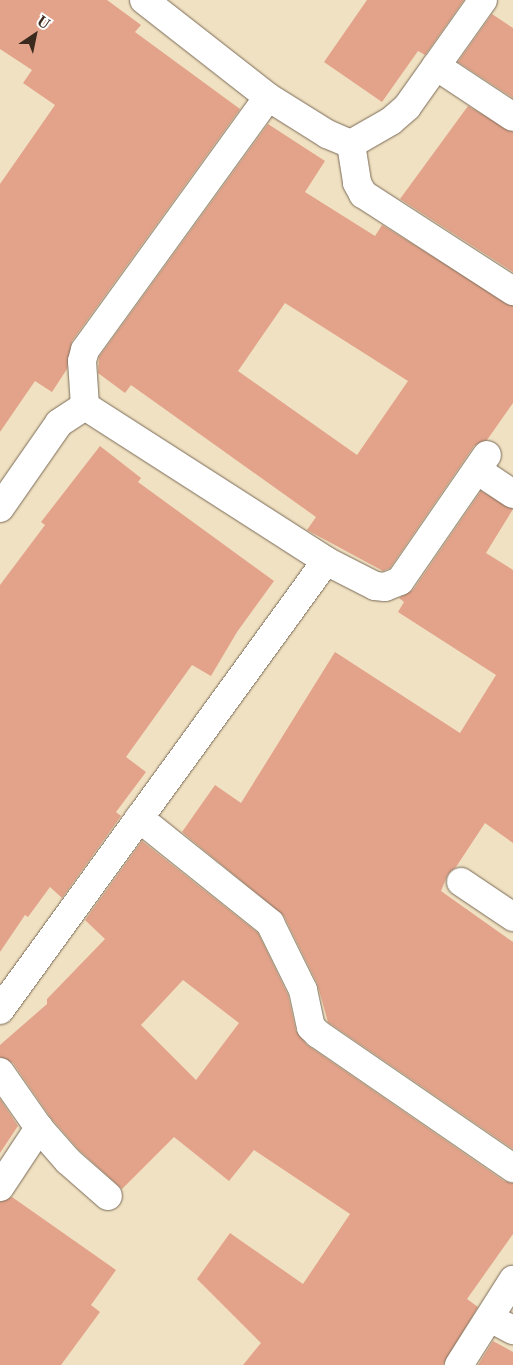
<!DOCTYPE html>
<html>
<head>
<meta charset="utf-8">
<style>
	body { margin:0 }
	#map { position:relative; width:513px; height:1365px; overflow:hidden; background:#f0e1c2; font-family:"Libre Caslon Text",serif }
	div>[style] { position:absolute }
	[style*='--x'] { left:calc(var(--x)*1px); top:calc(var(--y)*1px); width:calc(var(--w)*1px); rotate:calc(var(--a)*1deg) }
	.building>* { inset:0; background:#e3a38b }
	.roads { filter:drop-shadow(0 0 1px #7a6a57) drop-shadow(0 0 1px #7a6a57) }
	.minor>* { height:28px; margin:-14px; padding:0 14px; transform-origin:14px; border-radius:14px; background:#fff }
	span { translate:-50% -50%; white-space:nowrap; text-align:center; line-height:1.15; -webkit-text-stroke:4px #fff; paint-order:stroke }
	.north { position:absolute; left:10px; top:10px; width:50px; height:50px; -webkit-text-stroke:4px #fff; paint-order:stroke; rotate:34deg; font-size:14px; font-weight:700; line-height:20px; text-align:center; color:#3b2a1e }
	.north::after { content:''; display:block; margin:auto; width:18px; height:22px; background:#3b2a1e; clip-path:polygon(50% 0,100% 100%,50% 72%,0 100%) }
</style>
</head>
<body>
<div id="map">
	<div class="building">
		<i style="clip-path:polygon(0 0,107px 0,141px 25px,135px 32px,240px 109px,72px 341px,67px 369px,52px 392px,35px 381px,0 432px,0 184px,55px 105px,23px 83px,32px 70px,0 49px)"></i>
		<i style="clip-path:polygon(367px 0,464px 0,425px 55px,418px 51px,382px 102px,324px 62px)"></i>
		<i style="clip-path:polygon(492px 14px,513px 28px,513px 98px,458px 62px)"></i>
		<i style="clip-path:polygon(468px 106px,513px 132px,513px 272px,400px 199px)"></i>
		<i style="clip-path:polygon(evenodd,268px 124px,325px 161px,305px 192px,375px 236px,382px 225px,513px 306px,513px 403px,487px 440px,474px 446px,390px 568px,383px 571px,307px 530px,316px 517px,131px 385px,125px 393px,98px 373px,99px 357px,268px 124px,285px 303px,408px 381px,357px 455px,238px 371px,285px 303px)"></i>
		<i style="clip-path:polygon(100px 446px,141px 478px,138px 482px,274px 581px,237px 632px,211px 676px,192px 665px,126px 757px,146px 772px,116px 812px,121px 816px,62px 898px,50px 887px,28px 917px,25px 915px,0 952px,0 585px,45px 525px,41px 522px)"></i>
		<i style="clip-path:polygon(481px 491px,513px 509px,486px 553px,513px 570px,513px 843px,485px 823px,456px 867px,448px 874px,441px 891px,513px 942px,513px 1149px,328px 1022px,317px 983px,284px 916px,182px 832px,215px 785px,241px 803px,335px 652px,460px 733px,496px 675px,398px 612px,404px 602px,399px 598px,413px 590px)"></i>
		<i style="clip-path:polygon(evenodd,142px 841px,258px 933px,288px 995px,296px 1031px,307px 1045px,504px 1181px,513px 1183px,513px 1234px,467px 1299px,478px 1307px,443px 1365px,243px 1365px,261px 1343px,197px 1279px,230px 1233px,303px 1284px,350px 1214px,254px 1150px,229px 1181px,174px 1137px,122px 1189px,79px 1150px,51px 1118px,13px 1063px,0 1057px,0 1045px,47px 1004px,47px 999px,105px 939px,85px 920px,142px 841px,183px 980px,239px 1023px,196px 1080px,141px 1025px,183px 980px)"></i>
		<i style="clip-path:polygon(0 1099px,18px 1126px,0 1153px)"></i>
		<i style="clip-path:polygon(12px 1197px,116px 1270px,91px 1305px,100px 1312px,61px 1365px,0 1365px,0 1202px)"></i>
		<i style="clip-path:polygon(493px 1341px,513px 1352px,513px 1365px,478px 1365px)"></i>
	</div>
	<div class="roads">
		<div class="minor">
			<i style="--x:144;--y:0;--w:157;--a:38"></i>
			<i style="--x:268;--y:97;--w:70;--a:32.1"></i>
			<i style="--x:327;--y:134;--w:26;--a:23"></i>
			<i style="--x:351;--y:144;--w:46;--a:-29.9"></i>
			<i style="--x:391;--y:121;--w:21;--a:-41"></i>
			<i style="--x:407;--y:107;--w:131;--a:-54.6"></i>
			<i style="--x:436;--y:66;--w:92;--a:33.5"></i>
			<i style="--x:351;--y:144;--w:39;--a:81"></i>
			<i style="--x:357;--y:183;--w:13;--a:61"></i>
			<i style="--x:363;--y:194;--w:179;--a:32.9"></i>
			<i style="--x:85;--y:406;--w:287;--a:32.7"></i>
			<i style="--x:326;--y:561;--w:55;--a:27"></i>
			<i style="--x:375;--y:586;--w:10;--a:6"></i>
			<i style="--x:385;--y:587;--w:16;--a:-22"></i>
			<i style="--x:400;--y:581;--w:153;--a:-55.4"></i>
			<i style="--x:85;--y:406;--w:45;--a:-93.8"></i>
			<i style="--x:82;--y:361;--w:11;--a:-75"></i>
			<i style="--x:85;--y:350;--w:312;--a:-54.1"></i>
			<i style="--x:477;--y:470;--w:43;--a:33.7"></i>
			<i style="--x:0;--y:508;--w:103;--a:-55.2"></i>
			<i style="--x:59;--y:423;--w:31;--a:-33"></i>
			<i style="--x:139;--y:818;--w:168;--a:38.7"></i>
			<i style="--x:270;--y:923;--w:75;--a:63.8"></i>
			<i style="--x:303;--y:990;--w:38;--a:78"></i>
			<i style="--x:311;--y:1027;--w:10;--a:45"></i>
			<i style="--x:318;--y:1034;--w:237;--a:34.5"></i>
			<i style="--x:461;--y:882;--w:63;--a:33.9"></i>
			<i style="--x:0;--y:1010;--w:555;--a:-54.02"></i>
			<i style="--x:0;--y:1072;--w:68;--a:55.1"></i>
			<i style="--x:39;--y:1128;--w:44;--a:48.7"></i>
			<i style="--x:68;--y:1161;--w:53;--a:41.2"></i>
			<i style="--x:0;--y:1187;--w:71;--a:-56.5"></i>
			<i style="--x:490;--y:1318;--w:26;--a:28"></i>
			<i style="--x:459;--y:1365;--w:101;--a:-57.6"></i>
		</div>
	</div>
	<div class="north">U</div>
</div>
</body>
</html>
